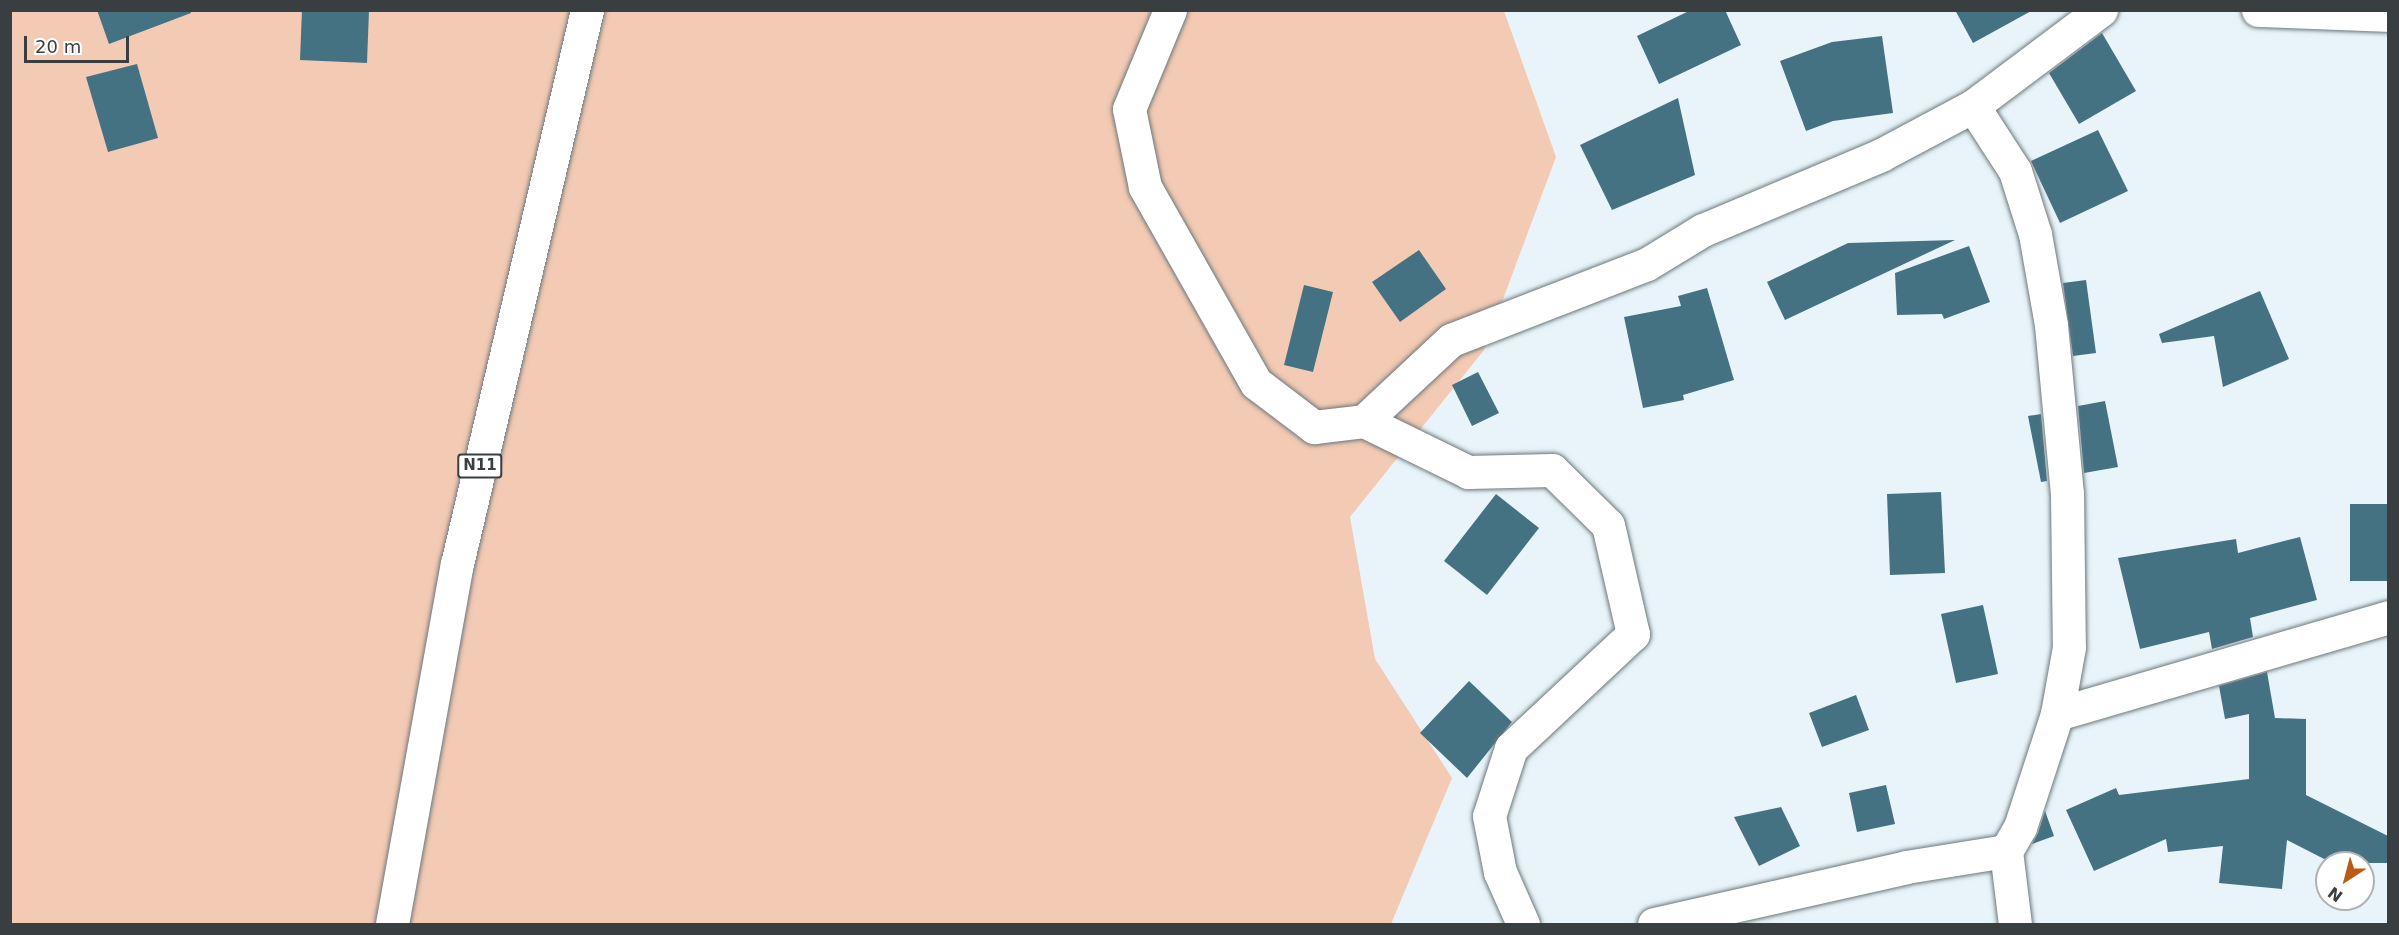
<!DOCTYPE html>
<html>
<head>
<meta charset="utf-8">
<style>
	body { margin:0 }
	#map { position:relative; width:2399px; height:935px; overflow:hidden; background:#e8f4f9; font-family:"DejaVu Sans",sans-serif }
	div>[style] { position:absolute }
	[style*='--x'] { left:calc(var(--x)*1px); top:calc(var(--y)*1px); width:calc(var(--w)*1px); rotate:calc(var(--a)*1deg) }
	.green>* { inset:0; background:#f3cab3 }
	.building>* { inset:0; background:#447283 }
	.roads { filter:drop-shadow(0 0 2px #6d787c) drop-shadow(0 0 2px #6d787c) }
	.street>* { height:33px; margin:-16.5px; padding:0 16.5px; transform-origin:16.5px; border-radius:16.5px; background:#fff }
	.highway>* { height:33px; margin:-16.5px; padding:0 16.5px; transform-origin:16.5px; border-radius:16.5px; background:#fff }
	span { translate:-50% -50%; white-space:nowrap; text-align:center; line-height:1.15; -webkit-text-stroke:6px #fff; paint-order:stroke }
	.shield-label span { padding:2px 4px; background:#fff; border:2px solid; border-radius:4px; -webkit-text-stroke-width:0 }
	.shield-label { font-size:15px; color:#393e40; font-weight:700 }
	.frame { position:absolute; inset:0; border:12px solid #393e40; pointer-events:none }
	.north { position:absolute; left:2315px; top:851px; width:60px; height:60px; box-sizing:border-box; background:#fff; border:2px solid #b0b2b3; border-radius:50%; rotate:216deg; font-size:16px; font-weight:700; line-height:24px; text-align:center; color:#393e40 }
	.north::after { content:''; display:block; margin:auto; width:21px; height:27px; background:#ba5a14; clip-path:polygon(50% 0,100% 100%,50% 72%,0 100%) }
	.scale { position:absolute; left:24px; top:36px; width:105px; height:27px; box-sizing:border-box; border:3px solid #393e40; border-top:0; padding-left:8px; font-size:18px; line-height:21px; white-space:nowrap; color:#393e40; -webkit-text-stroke:4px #fff; paint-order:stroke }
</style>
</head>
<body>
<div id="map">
	<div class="green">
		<i style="clip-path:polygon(10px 11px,1504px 11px,1556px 157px,1484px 350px,1350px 517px,1375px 659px,1452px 778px,1391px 924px,11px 924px)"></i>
	</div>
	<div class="building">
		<i style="clip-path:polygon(97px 10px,190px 10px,191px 13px,109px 44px)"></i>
		<i style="clip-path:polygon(302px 10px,369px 10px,367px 63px,300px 60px)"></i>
		<i style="clip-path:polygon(1691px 10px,1725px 10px,1741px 45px,1659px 84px,1637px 36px)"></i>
		<i style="clip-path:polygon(1955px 10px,2033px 10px,1973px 43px)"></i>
		<i style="clip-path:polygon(2102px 33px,2136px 91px,2079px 124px,2049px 73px)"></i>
		<i style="clip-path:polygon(1882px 36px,1893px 113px,1833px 121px,1806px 131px,1780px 61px,1832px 42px)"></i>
		<i style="clip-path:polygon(137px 64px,158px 138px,108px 152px,86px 77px)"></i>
		<i style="clip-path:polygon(1678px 98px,1695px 175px,1612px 210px,1580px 145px)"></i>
		<i style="clip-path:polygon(2098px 130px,2128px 191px,2060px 223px,2031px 161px)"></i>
		<i style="clip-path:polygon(1955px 240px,1785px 320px,1767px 282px,1848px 243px)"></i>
		<i style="clip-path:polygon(1969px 246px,1990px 302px,1944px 319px,1942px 314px,1897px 315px,1895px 273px)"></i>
		<i style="clip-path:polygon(1419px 250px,1446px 289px,1400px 322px,1372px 282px)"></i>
		<i style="clip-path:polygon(2086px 280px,2096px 353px,2073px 356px,2063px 283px)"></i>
		<i style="clip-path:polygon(1304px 285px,1333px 292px,1313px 372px,1284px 365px)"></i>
		<i style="clip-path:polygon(1707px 288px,1734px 380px,1683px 395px,1684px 400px,1643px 408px,1624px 317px,1681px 306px,1678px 296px)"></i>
		<i style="clip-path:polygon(2260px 291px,2289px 359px,2223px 387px,2214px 336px,2162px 343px,2159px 334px)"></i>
		<i style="clip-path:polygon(1478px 372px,1499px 413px,1472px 426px,1452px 385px)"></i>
		<i style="clip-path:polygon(2105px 401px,2118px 467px,2084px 473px,2078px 406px)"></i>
		<i style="clip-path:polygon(2041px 414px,2047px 481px,2041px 482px,2028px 416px)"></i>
		<i style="clip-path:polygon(1941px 492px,1945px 573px,1890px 575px,1887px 494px)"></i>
		<i style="clip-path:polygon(1496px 494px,1539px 528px,1487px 595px,1444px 561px)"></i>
		<i style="clip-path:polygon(2350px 504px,2388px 504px,2388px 581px,2350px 581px)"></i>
		<i style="clip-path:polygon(2300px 537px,2317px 600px,2250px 618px,2253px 637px,2212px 649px,2209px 632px,2140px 649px,2118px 558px,2236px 539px,2238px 553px)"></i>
		<i style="clip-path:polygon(1983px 605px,1998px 674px,1956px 683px,1941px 614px)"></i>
		<i style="clip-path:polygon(2267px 672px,2275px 718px,2306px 719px,2306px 795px,2388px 836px,2388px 863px,2332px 863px,2287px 840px,2282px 889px,2219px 883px,2223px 846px,2168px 852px,2166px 839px,2094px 871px,2066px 810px,2116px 788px,2119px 795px,2249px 779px,2249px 714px,2225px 719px,2219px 686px)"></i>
		<i style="clip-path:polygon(1469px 681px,1512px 722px,1467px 778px,1420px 733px)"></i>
		<i style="clip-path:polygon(1856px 695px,1869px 730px,1822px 747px,1809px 713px)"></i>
		<i style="clip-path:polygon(1886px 785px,1895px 824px,1857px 832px,1849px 793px)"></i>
		<i style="clip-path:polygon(1781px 807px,1800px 846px,1759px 866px,1734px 817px)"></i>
		<i style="clip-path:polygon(2045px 811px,2054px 836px,2032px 844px,2038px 833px)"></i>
	</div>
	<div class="roads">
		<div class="street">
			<i style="--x:1170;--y:10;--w:107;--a:112.5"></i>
			<i style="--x:1129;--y:109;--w:80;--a:78.4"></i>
			<i style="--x:1145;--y:187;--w:225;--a:60.5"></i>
			<i style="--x:1256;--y:383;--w:73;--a:37.2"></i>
			<i style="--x:1314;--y:427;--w:50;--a:-6.8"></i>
			<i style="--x:1364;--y:421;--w:116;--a:26.1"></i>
			<i style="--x:1468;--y:472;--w:84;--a:-1.4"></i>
			<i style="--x:1552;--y:470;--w:78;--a:44.5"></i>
			<i style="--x:1608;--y:525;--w:112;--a:77.1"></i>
			<i style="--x:1633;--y:634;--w:167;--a:136.9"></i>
			<i style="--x:1511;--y:748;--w:71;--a:107.9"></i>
			<i style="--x:1489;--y:816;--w:57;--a:78.9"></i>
			<i style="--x:1500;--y:872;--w:57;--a:66.1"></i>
			<i style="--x:2258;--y:10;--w:130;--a:2.2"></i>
			<i style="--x:1973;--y:106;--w:160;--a:-36.9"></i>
			<i style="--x:1364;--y:421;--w:119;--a:-43"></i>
			<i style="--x:1451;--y:340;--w:210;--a:-21.2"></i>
			<i style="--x:1647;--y:264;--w:66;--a:-31.3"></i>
			<i style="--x:1703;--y:230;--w:193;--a:-22.8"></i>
			<i style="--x:1881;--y:155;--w:104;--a:-28"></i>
			<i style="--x:1973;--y:106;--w:77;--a:57.1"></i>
			<i style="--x:2015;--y:171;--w:66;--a:72.4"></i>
			<i style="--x:2035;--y:234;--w:92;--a:80"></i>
			<i style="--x:2051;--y:325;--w:169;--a:84.6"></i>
			<i style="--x:2067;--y:493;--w:154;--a:89.3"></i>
			<i style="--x:2069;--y:647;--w:68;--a:100.2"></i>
			<i style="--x:2057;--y:714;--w:119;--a:108.1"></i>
			<i style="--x:2020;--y:827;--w:28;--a:120"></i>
			<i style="--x:2057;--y:714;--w:345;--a:-16.3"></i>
			<i style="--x:1654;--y:924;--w:258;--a:-12.7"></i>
			<i style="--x:1906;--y:867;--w:101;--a:-9.1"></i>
			<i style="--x:2006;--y:851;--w:74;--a:83"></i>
		</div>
		<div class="highway">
			<i style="--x:392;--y:924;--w:366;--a:-79.8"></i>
			<i style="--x:457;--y:564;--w:569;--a:-76.79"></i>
		</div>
	</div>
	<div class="shield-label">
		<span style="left:480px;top:466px">N11</span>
	</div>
	<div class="frame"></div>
	<div class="north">N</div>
	<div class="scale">20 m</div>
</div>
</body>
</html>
